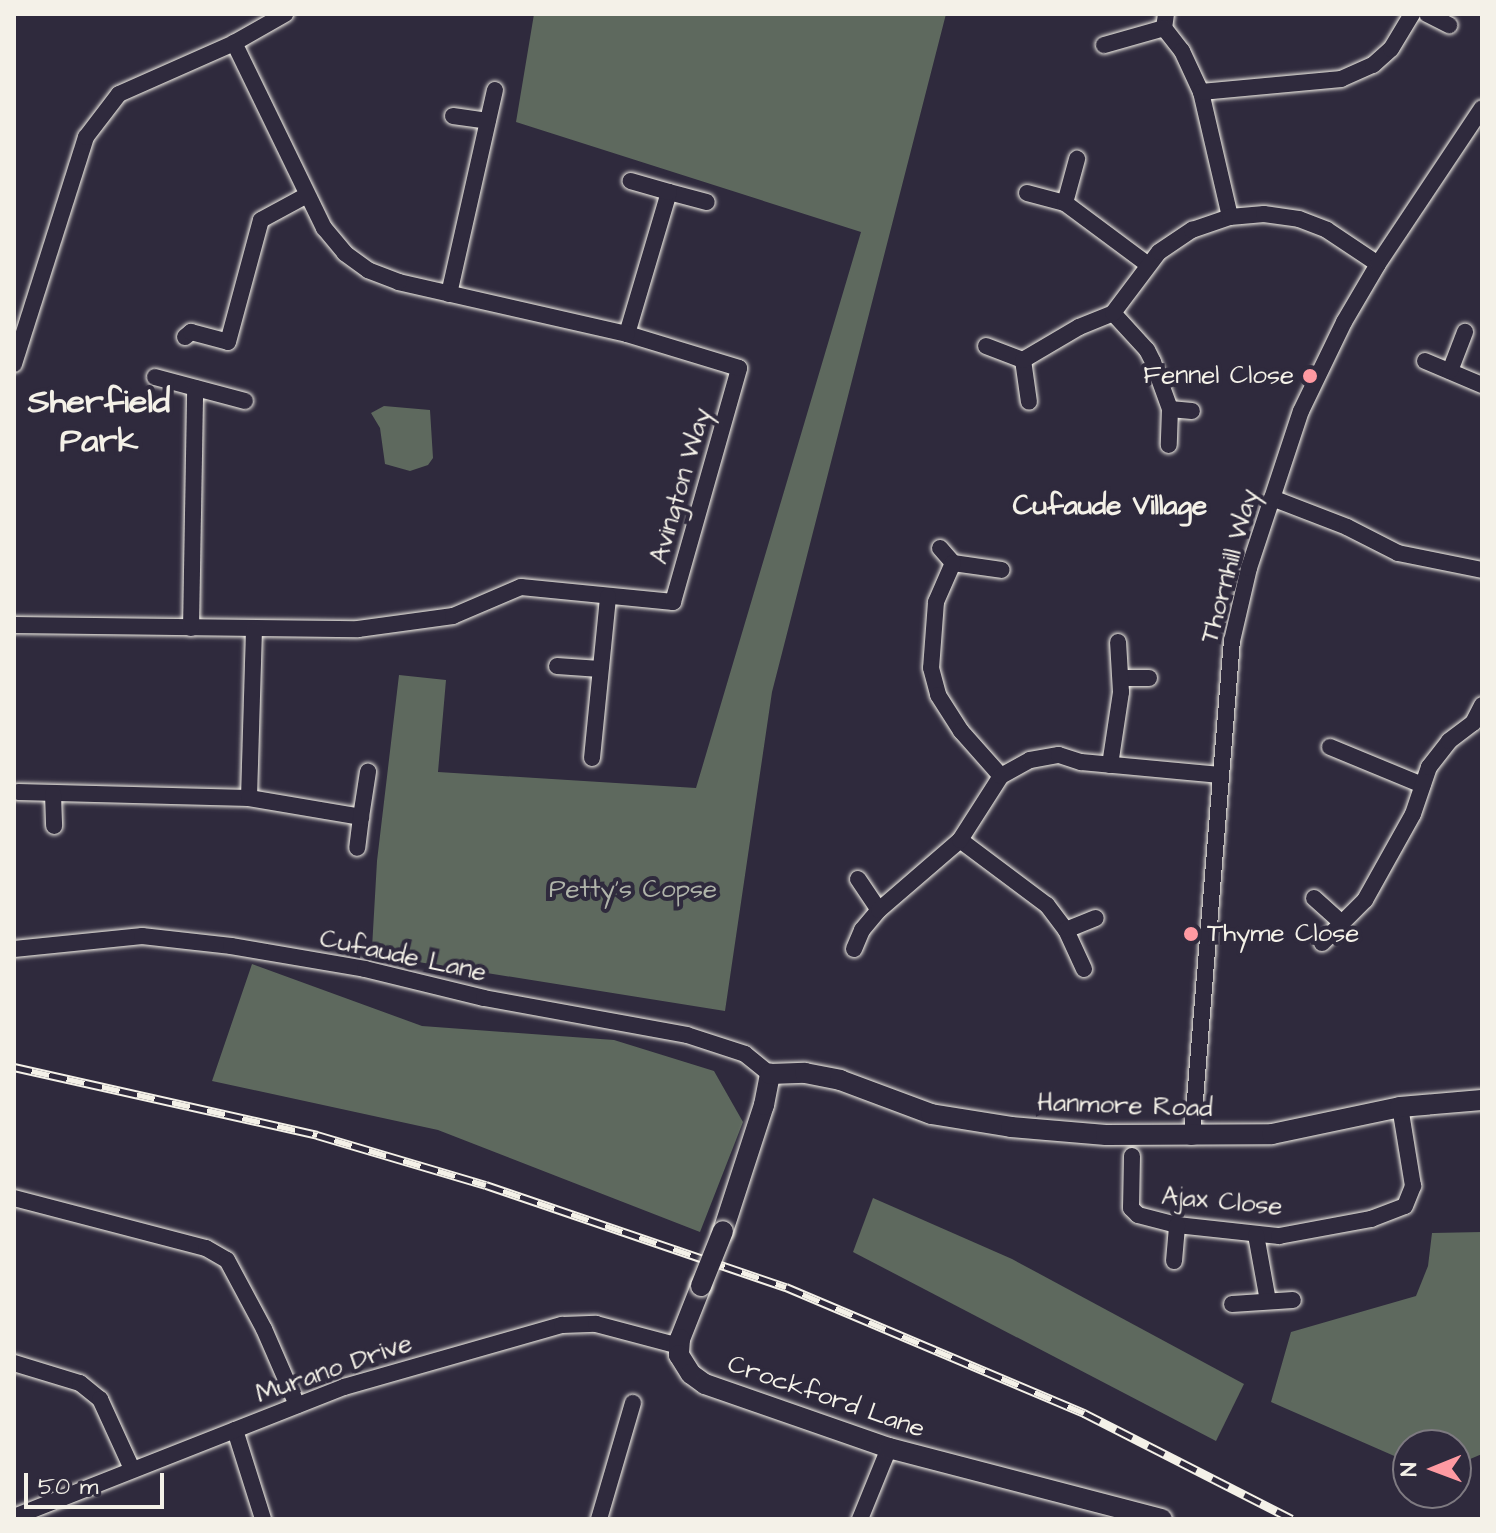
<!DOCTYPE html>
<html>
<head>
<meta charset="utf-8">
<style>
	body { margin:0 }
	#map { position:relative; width:1496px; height:1533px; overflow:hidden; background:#2f2a3d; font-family:"Architects Daughter",sans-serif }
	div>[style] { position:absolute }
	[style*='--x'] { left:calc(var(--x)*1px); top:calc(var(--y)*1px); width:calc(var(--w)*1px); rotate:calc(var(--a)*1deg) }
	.green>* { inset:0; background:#5e695e }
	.roads { filter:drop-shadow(0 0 2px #f4f1e8) drop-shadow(0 0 2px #f4f1e8) }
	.minor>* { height:16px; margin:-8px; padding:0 8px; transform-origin:8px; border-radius:8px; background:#2f2a3d }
	.tertiary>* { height:20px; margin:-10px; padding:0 10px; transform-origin:10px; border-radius:10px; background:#2f2a3d }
	.rail>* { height:9px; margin-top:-4.5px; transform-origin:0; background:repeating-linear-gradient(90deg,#2f2a3d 0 18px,#f4f1e8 0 36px); box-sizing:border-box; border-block:2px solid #f4f1e8 }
	.bridges { filter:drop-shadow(0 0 2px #f4f1e8) drop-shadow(0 0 2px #f4f1e8) }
	.tertiary-bridge>* { height:20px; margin:-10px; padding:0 10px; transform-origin:10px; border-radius:10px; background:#2f2a3d }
	.dots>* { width:22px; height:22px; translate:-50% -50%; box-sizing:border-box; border:4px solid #2f2a3d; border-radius:50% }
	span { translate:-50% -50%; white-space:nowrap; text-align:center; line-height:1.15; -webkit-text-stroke:8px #2f2a3d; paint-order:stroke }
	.poi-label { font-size:26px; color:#f4f1e8 }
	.right { translate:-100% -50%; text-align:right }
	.left { translate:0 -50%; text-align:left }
	.street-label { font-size:26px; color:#f4f1e8 }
	.park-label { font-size:26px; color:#b0b4aa }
	.neighbourhood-label { font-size:28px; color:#f4f1e8; font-weight:700 }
	.district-label { font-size:34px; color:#f4f1e8; font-weight:700 }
	.frame { position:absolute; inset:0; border:16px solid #f4f1e8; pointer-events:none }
	.north { position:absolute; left:1392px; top:1429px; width:80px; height:80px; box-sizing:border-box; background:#2f2a3d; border:2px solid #7e7a81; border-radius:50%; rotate:269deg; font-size:22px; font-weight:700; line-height:32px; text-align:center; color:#f4f1e8 }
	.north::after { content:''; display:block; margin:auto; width:28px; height:36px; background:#ff9aa2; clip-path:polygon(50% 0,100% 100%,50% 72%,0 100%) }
	.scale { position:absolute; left:24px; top:1473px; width:140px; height:36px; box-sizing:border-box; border:4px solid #f4f1e8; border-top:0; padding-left:10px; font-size:24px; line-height:28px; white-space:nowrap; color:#f4f1e8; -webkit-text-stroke:6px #2f2a3d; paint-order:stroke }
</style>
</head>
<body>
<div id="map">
	<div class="green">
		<i style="clip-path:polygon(534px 14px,946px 14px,772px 692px,725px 1011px,412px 961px,372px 948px,377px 861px,399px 675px,446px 680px,438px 772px,696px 788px,861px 232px,516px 122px)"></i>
		<i style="clip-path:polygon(384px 406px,430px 410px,433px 458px,428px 465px,410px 471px,385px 464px,380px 428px,371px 413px)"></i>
		<i style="clip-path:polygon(252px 964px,422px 1026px,614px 1040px,714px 1071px,743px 1122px,700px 1232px,438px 1130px,212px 1081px)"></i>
		<i style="clip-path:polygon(873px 1198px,1012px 1259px,1244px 1384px,1216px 1441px,853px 1252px)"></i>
		<i style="clip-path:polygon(1482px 1232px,1482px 1454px,1456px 1465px,1456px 1445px,1408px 1445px,1408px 1462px,1271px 1402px,1291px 1332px,1416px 1296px,1428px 1266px,1432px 1233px)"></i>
	</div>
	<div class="roads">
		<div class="minor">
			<i style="--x:1166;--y:14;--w:14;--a:98"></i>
			<i style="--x:1164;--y:28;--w:29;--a:52"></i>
			<i style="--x:1182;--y:51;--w:45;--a:65.1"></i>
			<i style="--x:1201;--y:92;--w:128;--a:76.9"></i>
			<i style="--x:1427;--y:14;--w:25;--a:27"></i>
			<i style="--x:1104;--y:45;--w:62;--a:-15.8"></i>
			<i style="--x:1201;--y:92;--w:141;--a:-5.3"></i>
			<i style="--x:1341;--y:79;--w:35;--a:-24"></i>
			<i style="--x:1373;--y:65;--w:24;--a:-42"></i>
			<i style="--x:1391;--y:49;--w:41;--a:-59"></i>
			<i style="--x:453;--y:116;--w:35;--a:8"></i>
			<i style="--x:669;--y:192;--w:39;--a:15"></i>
			<i style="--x:1027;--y:193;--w:39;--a:15"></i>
			<i style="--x:1065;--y:203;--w:102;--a:36.6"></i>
			<i style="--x:1065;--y:203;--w:46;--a:-74.7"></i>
			<i style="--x:449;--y:294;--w:209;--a:-77.3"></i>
			<i style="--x:1113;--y:313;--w:50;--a:47.4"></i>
			<i style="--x:1147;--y:350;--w:13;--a:63"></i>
			<i style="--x:1153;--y:362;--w:50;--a:70.1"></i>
			<i style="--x:1170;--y:409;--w:36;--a:92"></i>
			<i style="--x:627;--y:334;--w:148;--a:-73.5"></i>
			<i style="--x:669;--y:192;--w:40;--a:-164"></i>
			<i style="--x:185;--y:337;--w:8;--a:-40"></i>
			<i style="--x:191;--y:332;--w:38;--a:15"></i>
			<i style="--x:228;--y:342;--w:126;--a:-74.9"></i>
			<i style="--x:261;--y:220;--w:52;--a:-28.5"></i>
			<i style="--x:986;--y:346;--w:40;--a:21"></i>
			<i style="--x:1023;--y:360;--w:42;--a:81.9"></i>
			<i style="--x:1023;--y:360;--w:65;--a:-30.5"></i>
			<i style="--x:1079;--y:327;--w:37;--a:-22"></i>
			<i style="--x:1113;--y:313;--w:76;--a:-53"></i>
			<i style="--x:1159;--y:252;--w:40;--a:-34"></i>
			<i style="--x:1192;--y:230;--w:40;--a:-18.9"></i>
			<i style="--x:1230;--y:217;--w:34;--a:-5"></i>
			<i style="--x:1264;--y:214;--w:35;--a:8"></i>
			<i style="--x:1299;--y:219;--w:30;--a:21"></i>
			<i style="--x:1327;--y:230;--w:61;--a:33.7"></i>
			<i style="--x:1425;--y:361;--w:62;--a:22.8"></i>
			<i style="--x:14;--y:364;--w:238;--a:-72.4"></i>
			<i style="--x:86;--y:137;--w:54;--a:-52.5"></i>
			<i style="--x:119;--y:94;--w:126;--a:-23.9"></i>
			<i style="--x:234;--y:43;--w:59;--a:-29.6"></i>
			<i style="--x:1450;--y:371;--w:42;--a:-69"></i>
			<i style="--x:155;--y:377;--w:93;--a:14.9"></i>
			<i style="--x:1170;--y:409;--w:22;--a:5"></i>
			<i style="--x:1272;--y:498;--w:80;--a:21.1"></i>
			<i style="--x:1347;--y:527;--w:57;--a:27"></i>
			<i style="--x:1398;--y:553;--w:86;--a:11.4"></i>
			<i style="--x:940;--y:548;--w:20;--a:49"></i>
			<i style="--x:953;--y:563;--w:49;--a:8.1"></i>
			<i style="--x:953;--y:563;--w:43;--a:113.6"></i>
			<i style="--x:936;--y:602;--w:66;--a:94.3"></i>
			<i style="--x:931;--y:668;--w:28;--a:75"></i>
			<i style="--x:938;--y:695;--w:43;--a:57.4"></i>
			<i style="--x:961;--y:731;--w:60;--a:48.4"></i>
			<i style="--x:14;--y:625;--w:344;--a:0.7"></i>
			<i style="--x:358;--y:629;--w:96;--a:-7.8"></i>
			<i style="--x:453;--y:616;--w:74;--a:-23.1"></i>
			<i style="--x:521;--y:587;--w:153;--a:5.6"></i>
			<i style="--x:673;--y:602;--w:243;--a:-74.2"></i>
			<i style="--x:739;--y:368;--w:117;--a:-163.1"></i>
			<i style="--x:627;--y:334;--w:234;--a:-167.2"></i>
			<i style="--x:399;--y:282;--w:33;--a:-159"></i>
			<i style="--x:368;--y:270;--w:29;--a:-144"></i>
			<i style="--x:345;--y:253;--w:33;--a:-130"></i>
			<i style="--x:324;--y:228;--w:206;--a:-115.9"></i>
			<i style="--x:191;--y:628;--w:240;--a:-89"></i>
			<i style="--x:557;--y:666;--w:43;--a:4"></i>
			<i style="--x:1122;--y:678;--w:27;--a:0"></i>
			<i style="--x:1330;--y:747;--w:100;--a:22.4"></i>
			<i style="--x:592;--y:758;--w:162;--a:-84.3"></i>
			<i style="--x:1110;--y:765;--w:74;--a:-81.4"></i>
			<i style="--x:1121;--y:692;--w:50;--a:-93.4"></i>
			<i style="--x:18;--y:792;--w:231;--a:1.5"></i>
			<i style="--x:249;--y:798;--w:168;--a:-88.3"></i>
			<i style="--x:53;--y:794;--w:32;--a:88"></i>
			<i style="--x:249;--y:798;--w:114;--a:9.6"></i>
			<i style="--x:361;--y:817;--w:31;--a:97"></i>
			<i style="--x:361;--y:817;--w:46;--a:-81.2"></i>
			<i style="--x:960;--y:840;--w:109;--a:36.8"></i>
			<i style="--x:1047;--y:905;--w:31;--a:53"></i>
			<i style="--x:1066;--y:930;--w:43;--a:65.2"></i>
			<i style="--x:858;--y:879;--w:37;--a:56"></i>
			<i style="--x:1314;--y:898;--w:38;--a:42"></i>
			<i style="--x:1066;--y:930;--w:32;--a:-22"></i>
			<i style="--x:1322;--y:943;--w:61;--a:-45"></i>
			<i style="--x:1365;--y:900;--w:98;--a:-60.8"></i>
			<i style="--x:1413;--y:814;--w:50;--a:-71.2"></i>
			<i style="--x:1429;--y:767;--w:33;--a:-52"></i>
			<i style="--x:1449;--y:741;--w:30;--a:-37"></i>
			<i style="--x:1473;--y:723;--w:20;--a:-63"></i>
			<i style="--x:14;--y:949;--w:129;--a:-5.8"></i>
			<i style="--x:142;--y:936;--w:90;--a:6.4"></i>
			<i style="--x:231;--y:946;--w:136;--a:9.7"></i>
			<i style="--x:365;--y:969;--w:122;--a:13.7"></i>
			<i style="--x:484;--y:998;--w:206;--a:10.3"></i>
			<i style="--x:687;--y:1035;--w:61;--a:18.1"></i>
			<i style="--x:745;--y:1054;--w:32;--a:39"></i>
			<i style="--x:854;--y:949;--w:21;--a:-67"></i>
			<i style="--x:862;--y:930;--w:26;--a:-50"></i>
			<i style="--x:879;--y:910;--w:107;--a:-40.8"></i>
			<i style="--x:960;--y:840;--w:76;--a:-57.4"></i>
			<i style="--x:1001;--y:776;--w:33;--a:-29"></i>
			<i style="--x:1030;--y:760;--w:29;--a:-10"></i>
			<i style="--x:1059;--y:755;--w:23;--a:18"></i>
			<i style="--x:1081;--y:762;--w:140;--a:5.3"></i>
			<i style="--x:1192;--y:1137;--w:498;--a:-85.4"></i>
			<i style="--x:1232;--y:641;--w:75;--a:-76.9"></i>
			<i style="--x:1249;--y:568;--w:165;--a:-71.7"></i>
			<i style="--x:1301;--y:411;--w:99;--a:-64.2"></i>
			<i style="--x:1344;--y:322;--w:67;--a:-59.6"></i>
			<i style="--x:1378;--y:264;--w:187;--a:-56.3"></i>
			<i style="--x:1132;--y:1156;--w:52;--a:91.1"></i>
			<i style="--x:1131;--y:1208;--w:10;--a:45"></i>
			<i style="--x:1138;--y:1215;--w:40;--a:14.4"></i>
			<i style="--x:1177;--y:1225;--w:103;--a:6.2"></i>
			<i style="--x:1279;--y:1236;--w:94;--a:-10.5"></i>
			<i style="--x:1371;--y:1219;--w:36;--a:-21"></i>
			<i style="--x:1405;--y:1206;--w:22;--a:-68"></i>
			<i style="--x:1413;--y:1186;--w:80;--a:-99.3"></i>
			<i style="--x:14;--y:1198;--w:198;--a:14.6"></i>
			<i style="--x:206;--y:1248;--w:24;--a:30"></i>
			<i style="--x:227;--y:1260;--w:78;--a:61.8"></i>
			<i style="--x:264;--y:1329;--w:83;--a:66.5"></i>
			<i style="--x:1256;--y:1235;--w:67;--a:79.7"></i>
			<i style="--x:1174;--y:1261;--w:36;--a:-85"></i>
			<i style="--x:1232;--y:1304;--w:61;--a:-3.8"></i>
			<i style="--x:14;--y:1363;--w:69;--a:16.9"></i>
			<i style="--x:80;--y:1383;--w:26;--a:39"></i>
			<i style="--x:100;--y:1399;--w:77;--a:65.4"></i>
			<i style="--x:235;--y:1430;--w:93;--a:72.5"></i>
			<i style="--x:14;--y:1517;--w:355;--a:-21.5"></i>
			<i style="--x:344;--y:1387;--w:227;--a:-15.9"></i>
			<i style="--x:562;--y:1325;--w:34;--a:-2"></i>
			<i style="--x:596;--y:1324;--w:86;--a:14.8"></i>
			<i style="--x:599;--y:1519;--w:121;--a:-73.7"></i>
			<i style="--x:860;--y:1519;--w:77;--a:-67.8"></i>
		</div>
		<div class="tertiary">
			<i style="--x:723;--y:1231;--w:133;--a:-72"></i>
			<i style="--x:764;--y:1105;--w:32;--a:-79"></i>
			<i style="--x:770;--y:1074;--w:35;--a:-2"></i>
			<i style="--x:805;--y:1073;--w:36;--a:11"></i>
			<i style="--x:840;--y:1080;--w:97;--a:20.5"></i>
			<i style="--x:931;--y:1114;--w:81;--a:9.2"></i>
			<i style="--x:1011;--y:1127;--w:95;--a:4.8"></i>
			<i style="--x:1106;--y:1135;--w:166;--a:-0.3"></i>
			<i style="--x:1272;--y:1134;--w:131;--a:-11.9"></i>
			<i style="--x:1400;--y:1107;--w:82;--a:-4.9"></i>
			<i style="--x:701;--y:1286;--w:57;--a:111.6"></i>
			<i style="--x:680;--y:1339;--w:16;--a:94"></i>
			<i style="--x:679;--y:1355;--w:22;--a:58"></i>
			<i style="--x:691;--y:1374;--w:17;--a:36"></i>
			<i style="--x:705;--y:1384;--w:195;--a:19.2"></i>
			<i style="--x:889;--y:1448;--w:282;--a:14.6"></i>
		</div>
	</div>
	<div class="rail">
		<i style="--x:14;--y:1067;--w:311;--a:12.6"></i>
		<i style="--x:317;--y:1135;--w:176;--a:16.5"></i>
		<i style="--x:486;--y:1185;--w:317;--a:18.8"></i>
		<i style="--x:786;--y:1287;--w:324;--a:22.9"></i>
		<i style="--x:1084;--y:1413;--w:233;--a:27"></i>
	</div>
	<div class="bridges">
		<div class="tertiary-bridge">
			<i style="--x:701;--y:1286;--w:59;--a:-68.2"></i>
		</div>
	</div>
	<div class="dots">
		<i style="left:1310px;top:376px;background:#ff9aa2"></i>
		<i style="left:1191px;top:934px;background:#ff9aa2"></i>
	</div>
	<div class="poi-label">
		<span class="right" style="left:1294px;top:376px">Fennel Close</span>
		<span class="left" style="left:1207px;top:934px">Thyme Close</span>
	</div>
	<div class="street-label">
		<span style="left:681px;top:486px;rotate:-74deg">Avington Way</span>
		<span style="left:1230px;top:566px;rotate:-75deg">Thornhill Way</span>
		<span style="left:403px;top:956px;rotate:12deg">Cufaude Lane</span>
		<span style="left:1125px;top:1106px;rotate:2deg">Hanmore Road</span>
		<span style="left:1222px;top:1202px;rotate:5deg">Ajax Close</span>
		<span style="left:334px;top:1369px;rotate:-19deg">Murano Drive</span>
		<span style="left:826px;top:1397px;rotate:19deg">Crockford Lane</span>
	</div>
	<div class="park-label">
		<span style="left:633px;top:890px">Petty's Copse</span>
	</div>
	<div class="neighbourhood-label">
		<span style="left:1110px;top:506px">Cufaude Village</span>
	</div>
	<div class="district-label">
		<span style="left:99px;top:422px">Sherfield<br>Park</span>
	</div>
	<div class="frame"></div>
	<div class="north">N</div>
	<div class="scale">50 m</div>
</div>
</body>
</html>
